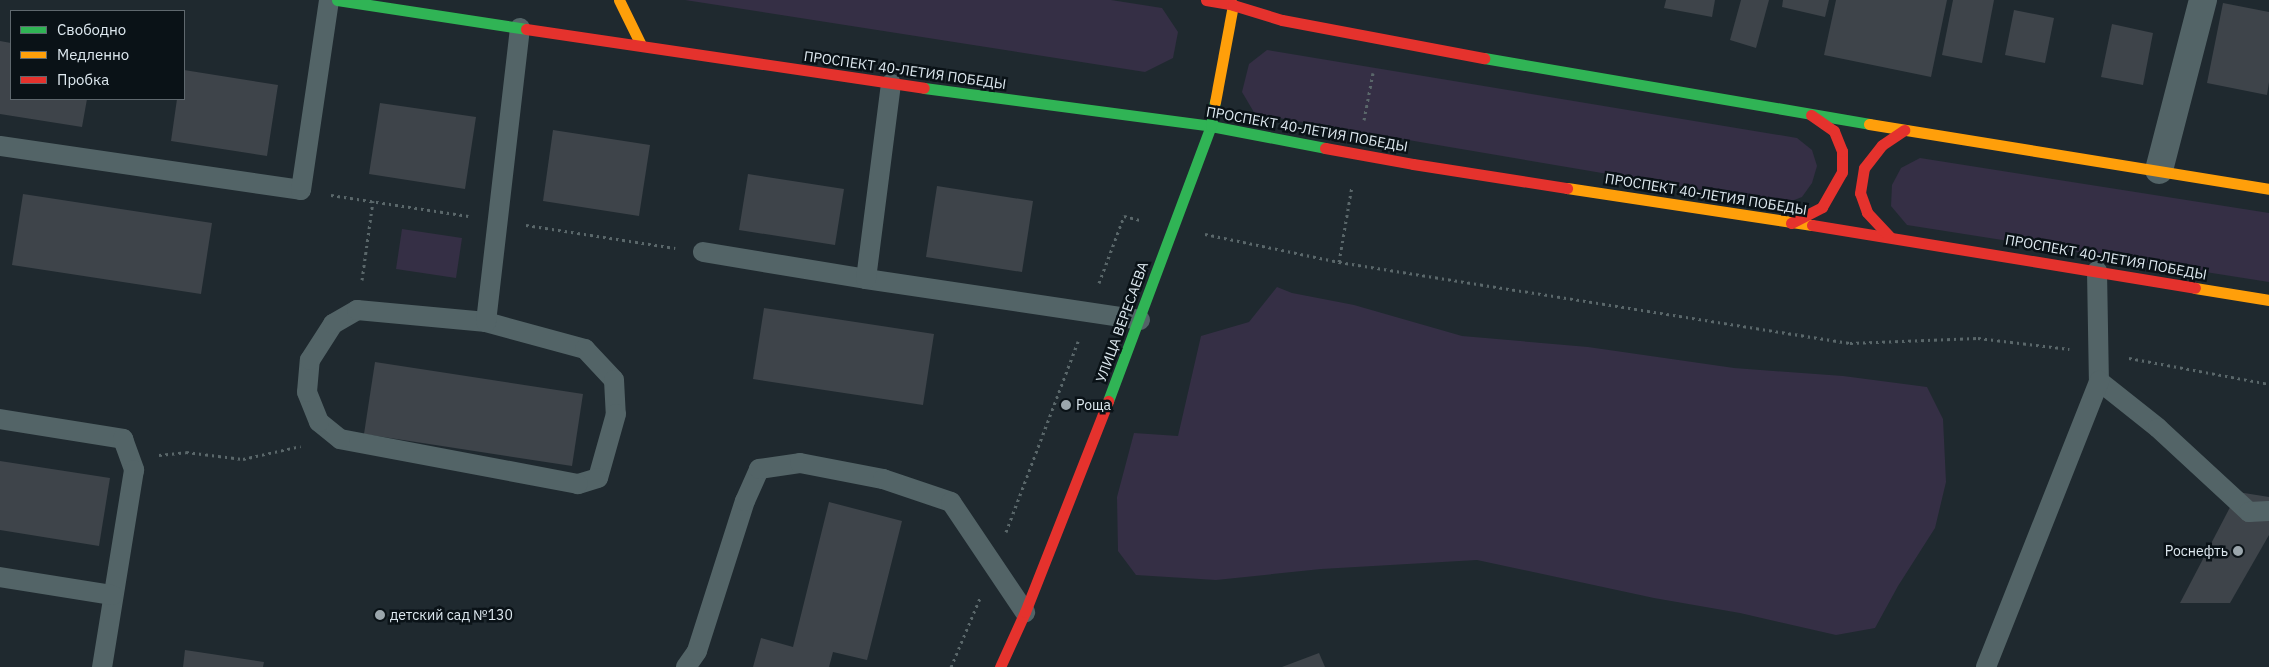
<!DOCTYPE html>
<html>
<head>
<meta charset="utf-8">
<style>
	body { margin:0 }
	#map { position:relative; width:2269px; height:667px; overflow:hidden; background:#1f292f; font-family:"IBM Plex Sans",sans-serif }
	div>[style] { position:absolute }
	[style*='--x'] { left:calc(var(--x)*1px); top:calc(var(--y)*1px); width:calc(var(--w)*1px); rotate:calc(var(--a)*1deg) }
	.green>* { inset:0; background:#352f45 }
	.building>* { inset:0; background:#3e444a }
	.path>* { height:3px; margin-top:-1.5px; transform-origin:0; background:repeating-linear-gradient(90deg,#5a676a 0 2.5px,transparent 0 6.5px) }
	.lane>* { height:20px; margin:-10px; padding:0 10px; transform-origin:10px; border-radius:10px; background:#536467 }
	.street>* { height:28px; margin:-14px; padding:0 14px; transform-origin:14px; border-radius:14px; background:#536467 }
	.fast>* { height:11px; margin:-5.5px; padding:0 5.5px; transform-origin:5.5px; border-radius:5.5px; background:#30b455 }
	.slow>* { height:11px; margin:-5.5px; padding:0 5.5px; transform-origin:5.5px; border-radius:5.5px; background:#ff9f0a }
	.jam>* { height:11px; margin:-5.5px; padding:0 5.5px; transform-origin:5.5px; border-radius:5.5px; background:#e5322d }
	.dots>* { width:14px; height:14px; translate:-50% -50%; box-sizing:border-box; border:2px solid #0a1217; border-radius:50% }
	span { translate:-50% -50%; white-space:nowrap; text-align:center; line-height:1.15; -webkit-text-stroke:5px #0a1217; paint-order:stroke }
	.street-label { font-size:14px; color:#dee9f0 }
	.poi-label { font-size:14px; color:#dee9f0 }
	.left { translate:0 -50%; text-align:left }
	.right { translate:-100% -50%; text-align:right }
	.legend { position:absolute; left:10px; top:10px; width:175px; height:90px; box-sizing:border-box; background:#0a1217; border:1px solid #5f686e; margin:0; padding:6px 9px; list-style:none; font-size:15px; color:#dee9f0 }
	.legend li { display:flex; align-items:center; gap:10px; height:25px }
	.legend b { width:25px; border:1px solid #5f686e }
</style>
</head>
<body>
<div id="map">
	<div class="green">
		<i style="clip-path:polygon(685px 0,1111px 0,1162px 8px,1178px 32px,1173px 58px,1145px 72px)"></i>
		<i style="clip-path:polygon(1267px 50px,1797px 138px,1812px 150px,1817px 166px,1812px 183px,1802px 197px,1784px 204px,1255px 114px,1242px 92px,1249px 64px)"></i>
		<i style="clip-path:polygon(1920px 158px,2269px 213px,2269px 282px,1907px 225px,1891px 206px,1892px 185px,1901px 168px)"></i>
		<i style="clip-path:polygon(402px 229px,462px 238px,456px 278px,396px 269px)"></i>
		<i style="clip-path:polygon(1277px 287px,1292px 293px,1354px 305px,1462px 336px,1588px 347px,1734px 368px,1843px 376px,1927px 387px,1943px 419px,1946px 482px,1935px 528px,1898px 586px,1875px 628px,1836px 635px,1740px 613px,1654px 598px,1477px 560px,1321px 569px,1216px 580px,1136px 575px,1118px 551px,1117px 497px,1134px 433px,1178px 436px,1201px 336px,1249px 322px)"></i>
	</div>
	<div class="building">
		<i style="clip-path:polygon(1666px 0,1715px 0,1712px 17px,1664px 8px)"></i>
		<i style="clip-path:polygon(1741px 0,1769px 0,1756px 48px,1730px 40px)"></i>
		<i style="clip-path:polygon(1783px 0,1829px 0,1825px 17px,1782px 7px)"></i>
		<i style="clip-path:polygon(1836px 0,1947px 0,1931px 77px,1824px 55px)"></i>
		<i style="clip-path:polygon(1953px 0,1994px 0,1982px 63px,1942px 55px)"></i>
		<i style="clip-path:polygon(2223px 3px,2269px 12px,2269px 82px,2267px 95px,2207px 83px)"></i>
		<i style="clip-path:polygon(2014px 10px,2054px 18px,2045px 63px,2005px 55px)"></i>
		<i style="clip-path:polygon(2112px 24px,2153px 33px,2143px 85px,2101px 77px)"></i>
		<i style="clip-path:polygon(0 41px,11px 43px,11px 99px,87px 99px,82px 127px,0 114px)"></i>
		<i style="clip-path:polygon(184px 70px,278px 85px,267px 156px,171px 141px,177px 99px,184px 99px)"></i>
		<i style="clip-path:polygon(380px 103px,476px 117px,465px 189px,369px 174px)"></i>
		<i style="clip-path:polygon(553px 130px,650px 145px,639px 216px,543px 201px)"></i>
		<i style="clip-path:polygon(748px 174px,844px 189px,835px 245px,739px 230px)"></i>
		<i style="clip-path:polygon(937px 186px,1033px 201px,1022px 272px,926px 257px)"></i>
		<i style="clip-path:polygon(23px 194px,212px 223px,201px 294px,12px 265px)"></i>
		<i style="clip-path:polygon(764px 308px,934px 334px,923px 405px,753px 379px)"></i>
		<i style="clip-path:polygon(375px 362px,583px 394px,572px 466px,364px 434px)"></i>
		<i style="clip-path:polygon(0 461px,110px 478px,99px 546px,0 530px)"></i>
		<i style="clip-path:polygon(2238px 492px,2269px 497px,2269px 535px,2230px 603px,2180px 603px)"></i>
		<i style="clip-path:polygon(829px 502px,902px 521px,867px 660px,833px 652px,829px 667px,753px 667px,761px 638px,793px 647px)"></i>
		<i style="clip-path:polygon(185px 650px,264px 662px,263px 667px,183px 667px)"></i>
		<i style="clip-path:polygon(1319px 653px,1325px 667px,1282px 667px)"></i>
	</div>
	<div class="path">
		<i style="--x:1364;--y:120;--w:48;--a:-79.2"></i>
		<i style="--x:331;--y:195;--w:139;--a:8.7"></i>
		<i style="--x:526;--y:225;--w:151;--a:8.8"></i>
		<i style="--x:1205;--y:234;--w:137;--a:11.8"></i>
		<i style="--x:1339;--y:262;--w:517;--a:9.01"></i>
		<i style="--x:1850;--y:343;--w:128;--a:-2.2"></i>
		<i style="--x:1978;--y:338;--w:92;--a:6.9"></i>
		<i style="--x:1339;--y:262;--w:77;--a:-80.3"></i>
		<i style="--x:362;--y:280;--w:80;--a:-82.1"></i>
		<i style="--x:1099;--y:283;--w:72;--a:-69.5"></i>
		<i style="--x:1124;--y:216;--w:16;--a:14"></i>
		<i style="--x:2129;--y:358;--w:142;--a:10.5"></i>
		<i style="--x:159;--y:455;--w:27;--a:-6"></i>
		<i style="--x:186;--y:452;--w:57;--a:7"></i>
		<i style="--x:243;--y:459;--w:59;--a:-12.6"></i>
		<i style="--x:1006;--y:532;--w:204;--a:-69.3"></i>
		<i style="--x:951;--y:667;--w:75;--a:-67.2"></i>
	</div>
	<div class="lane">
		<i style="--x:0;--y:146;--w:304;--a:8.3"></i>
		<i style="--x:301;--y:190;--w:192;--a:-81.6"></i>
		<i style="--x:703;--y:252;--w:165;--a:9.4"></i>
		<i style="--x:866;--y:279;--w:277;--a:8.5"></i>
		<i style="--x:2097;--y:271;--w:110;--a:89"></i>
		<i style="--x:2099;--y:381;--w:75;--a:38.5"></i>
		<i style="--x:2158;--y:428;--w:124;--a:42.7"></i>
		<i style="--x:2249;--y:512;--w:20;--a:-3"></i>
		<i style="--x:866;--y:279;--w:197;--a:-82.7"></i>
		<i style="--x:486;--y:322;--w:103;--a:15.3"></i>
		<i style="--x:585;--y:349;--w:42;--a:46.9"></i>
		<i style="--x:614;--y:380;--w:34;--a:87"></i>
		<i style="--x:616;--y:414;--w:66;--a:105.7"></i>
		<i style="--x:598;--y:478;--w:21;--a:163"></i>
		<i style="--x:578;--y:484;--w:242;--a:-169.3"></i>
		<i style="--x:340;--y:439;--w:27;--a:-141"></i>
		<i style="--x:319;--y:422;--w:32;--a:-112"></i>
		<i style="--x:307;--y:392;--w:32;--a:-85"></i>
		<i style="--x:310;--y:360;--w:43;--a:-57.4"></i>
		<i style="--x:333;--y:324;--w:28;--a:-30"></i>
		<i style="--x:357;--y:310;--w:130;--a:5.3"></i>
		<i style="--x:486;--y:322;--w:296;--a:-83.4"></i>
		<i style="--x:0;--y:419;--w:125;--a:9.2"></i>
		<i style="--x:123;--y:439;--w:33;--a:70"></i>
		<i style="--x:134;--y:470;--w:200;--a:99.2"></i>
		<i style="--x:0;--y:577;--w:114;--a:9.1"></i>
		<i style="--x:686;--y:667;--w:19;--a:-55"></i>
		<i style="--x:697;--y:651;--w:157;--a:-72.3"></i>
		<i style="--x:745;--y:501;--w:35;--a:-66"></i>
		<i style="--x:759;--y:469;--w:41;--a:-8.3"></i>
		<i style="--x:800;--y:463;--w:85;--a:10.9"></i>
		<i style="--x:883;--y:479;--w:72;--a:18.7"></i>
		<i style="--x:951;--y:502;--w:133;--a:56.1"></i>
		<i style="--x:1986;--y:667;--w:308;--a:-68.4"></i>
	</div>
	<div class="street">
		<i style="--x:2159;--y:170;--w:176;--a:-75.5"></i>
	</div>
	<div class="fast">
		<i style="--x:337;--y:0;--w:191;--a:8.7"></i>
		<i style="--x:1484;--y:58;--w:391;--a:9.7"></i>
		<i style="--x:924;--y:88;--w:290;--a:7.5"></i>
		<i style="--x:1211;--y:126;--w:116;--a:10.9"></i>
		<i style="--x:1108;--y:401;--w:294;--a:-69.5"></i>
		<i style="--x:1211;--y:126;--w:24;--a:-81"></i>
	</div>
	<div class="slow">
		<i style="--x:619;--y:0;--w:50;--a:63.9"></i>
		<i style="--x:1215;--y:102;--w:99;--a:-79.5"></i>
		<i style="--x:1869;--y:124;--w:405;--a:9.2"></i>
		<i style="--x:1567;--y:188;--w:248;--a:8.6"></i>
		<i style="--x:2195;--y:288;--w:75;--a:9.2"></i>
	</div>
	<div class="jam">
		<i style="--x:1206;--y:0;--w:27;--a:10"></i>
		<i style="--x:1233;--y:5;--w:51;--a:17"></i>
		<i style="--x:1282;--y:20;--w:206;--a:10.7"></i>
		<i style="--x:526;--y:29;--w:402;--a:8.4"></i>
		<i style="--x:1325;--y:148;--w:89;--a:10.3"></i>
		<i style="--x:1413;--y:164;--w:156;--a:8.9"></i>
		<i style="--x:1791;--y:223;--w:35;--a:-27"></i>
		<i style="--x:1822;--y:207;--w:40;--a:-60.3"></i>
		<i style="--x:1842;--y:172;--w:21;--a:-90"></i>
		<i style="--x:1842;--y:151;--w:22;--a:-112"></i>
		<i style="--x:1834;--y:131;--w:28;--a:-145"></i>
		<i style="--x:1812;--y:225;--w:388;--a:9.3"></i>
		<i style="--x:1890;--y:237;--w:34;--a:-133"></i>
		<i style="--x:1867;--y:212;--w:20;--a:-110"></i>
		<i style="--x:1860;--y:193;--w:25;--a:-81"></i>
		<i style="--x:1864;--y:168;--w:29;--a:-52"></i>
		<i style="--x:1882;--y:145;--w:27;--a:-34"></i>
		<i style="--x:1000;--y:667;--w:60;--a:-65.6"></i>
		<i style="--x:1025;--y:612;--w:227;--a:-68.5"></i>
	</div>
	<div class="dots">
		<i style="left:1066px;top:405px;background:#9ba6ac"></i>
		<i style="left:2238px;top:551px;background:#9ba6ac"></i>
		<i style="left:380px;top:615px;background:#9ba6ac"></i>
	</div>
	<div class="street-label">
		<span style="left:905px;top:70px;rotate:8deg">ПРОСПЕКТ 40-ЛЕТИЯ ПОБЕДЫ</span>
		<span style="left:1307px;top:129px;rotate:10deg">ПРОСПЕКТ 40-ЛЕТИЯ ПОБЕДЫ</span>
		<span style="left:1706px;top:194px;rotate:9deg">ПРОСПЕКТ 40-ЛЕТИЯ ПОБЕДЫ</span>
		<span style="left:2106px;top:257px;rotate:10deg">ПРОСПЕКТ 40-ЛЕТИЯ ПОБЕДЫ</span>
		<span style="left:1122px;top:322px;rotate:-70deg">УЛИЦА ВЕРЕСАЕВА</span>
	</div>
	<div class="poi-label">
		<span class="left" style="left:1076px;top:405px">Роща</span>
		<span class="right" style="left:2228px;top:551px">Роснефть</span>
		<span class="left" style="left:390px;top:615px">детский сад №130</span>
	</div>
	<ul class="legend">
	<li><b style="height:6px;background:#30b455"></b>Свободно</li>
	<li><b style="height:6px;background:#ff9f0a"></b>Медленно</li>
	<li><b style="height:6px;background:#e5322d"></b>Пробка</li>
	</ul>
</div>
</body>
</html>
